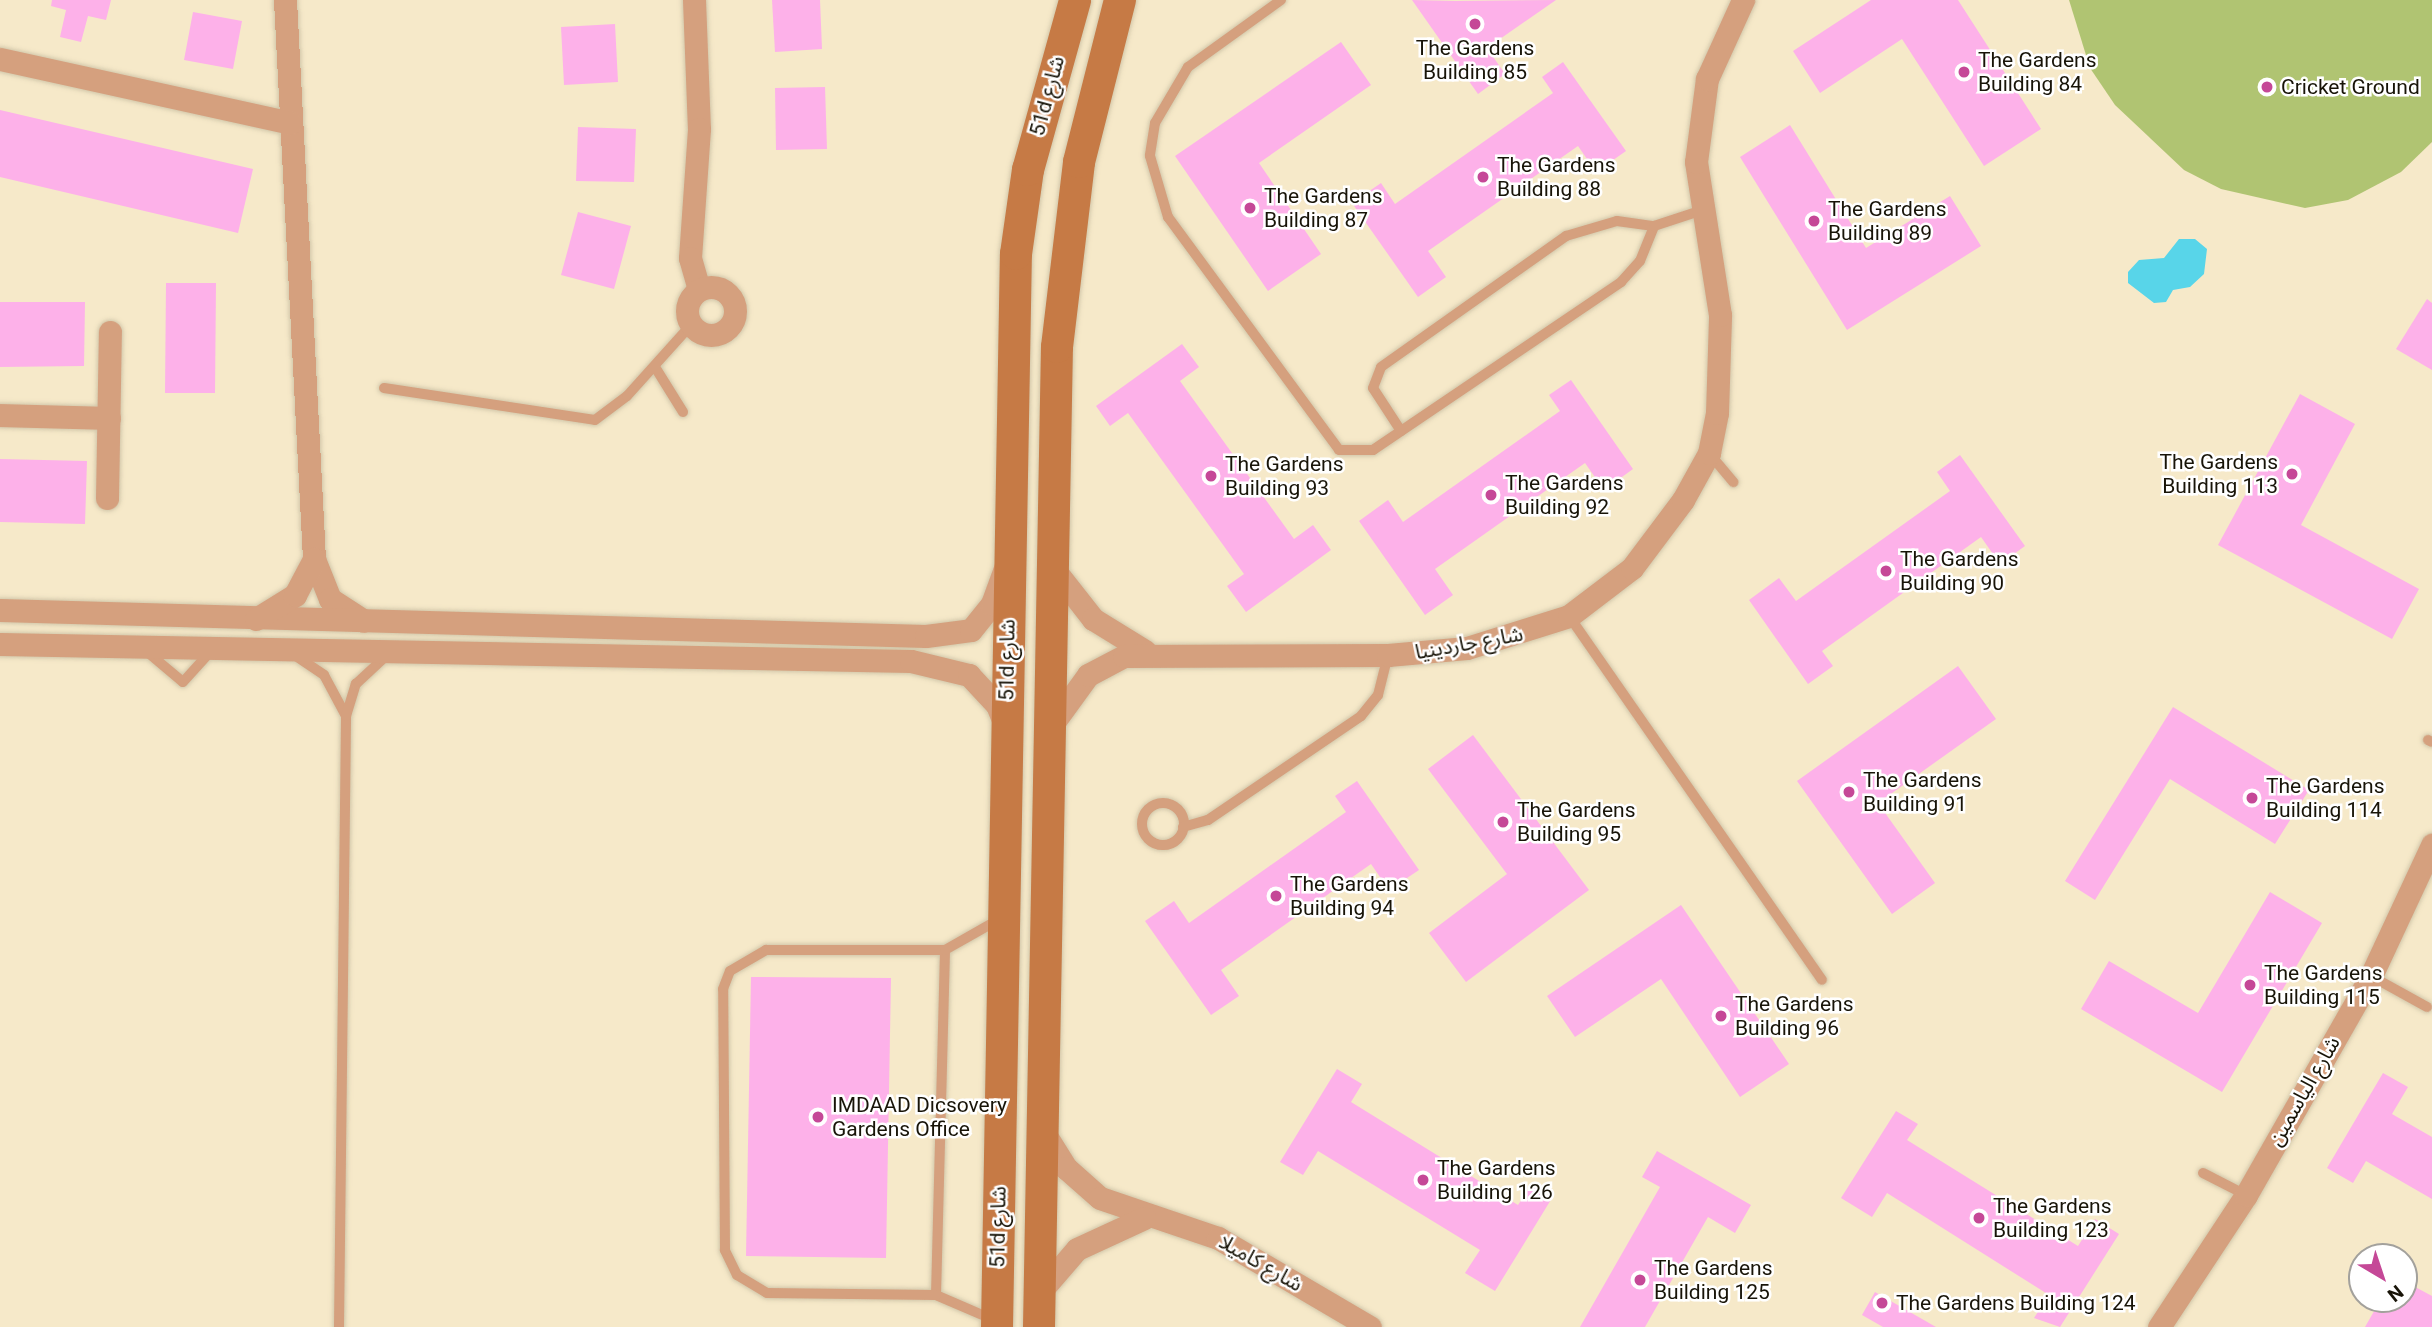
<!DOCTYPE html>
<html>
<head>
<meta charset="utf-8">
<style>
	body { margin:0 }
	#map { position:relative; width:2432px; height:1327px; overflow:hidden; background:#f6e9c9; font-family:Roboto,"Noto Sans Arabic",sans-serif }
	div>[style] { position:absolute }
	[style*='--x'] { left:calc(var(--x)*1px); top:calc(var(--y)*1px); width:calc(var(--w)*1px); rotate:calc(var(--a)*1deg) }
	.green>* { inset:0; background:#b0c472 }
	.water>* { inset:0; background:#58d5e9 }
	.building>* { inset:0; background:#fdb1e9 }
	.roads { filter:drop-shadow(0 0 2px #d2c7aa) drop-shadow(0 0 2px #d2c7aa) }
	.lane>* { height:10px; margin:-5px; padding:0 5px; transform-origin:5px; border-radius:5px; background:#d5a07e }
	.lane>.ring { margin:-5px; padding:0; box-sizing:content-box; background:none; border:10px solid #d5a07e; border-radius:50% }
	.street>* { height:23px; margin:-11.5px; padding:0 11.5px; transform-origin:11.5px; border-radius:11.5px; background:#d5a07e }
	.street>.ring { margin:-11.5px; padding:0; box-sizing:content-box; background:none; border:23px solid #d5a07e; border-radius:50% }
	.secondary>* { height:32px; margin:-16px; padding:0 16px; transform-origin:16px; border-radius:16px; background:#c67a45 }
	.dots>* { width:19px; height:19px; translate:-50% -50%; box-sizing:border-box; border:4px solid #fff; border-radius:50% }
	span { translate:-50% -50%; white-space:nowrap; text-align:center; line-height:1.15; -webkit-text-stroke:5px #fff; paint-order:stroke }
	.poi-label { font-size:21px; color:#181408 }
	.left { translate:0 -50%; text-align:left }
	.right { translate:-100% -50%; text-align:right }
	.street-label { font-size:21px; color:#181408 }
	.north { position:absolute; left:2348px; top:1243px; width:70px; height:70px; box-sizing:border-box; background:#fff; border:2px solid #a3a19c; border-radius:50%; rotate:141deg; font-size:19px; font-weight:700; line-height:28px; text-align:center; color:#181408 }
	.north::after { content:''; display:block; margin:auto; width:24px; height:32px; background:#c54897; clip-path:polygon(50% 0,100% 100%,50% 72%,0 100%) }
</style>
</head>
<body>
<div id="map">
	<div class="green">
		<i style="clip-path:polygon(2069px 0,2432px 0,2432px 142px,2401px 172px,2348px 200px,2305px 208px,2221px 189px,2184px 170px,2115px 105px,2090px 68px)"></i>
	</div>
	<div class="water">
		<i style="clip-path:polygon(2179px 239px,2195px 239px,2207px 249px,2204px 274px,2190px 287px,2173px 290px,2166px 302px,2154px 303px,2128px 283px,2128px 272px,2139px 260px,2164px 258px)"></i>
	</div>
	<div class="building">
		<i style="clip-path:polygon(52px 0,111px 0,106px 20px,88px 16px,81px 42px,60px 37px,66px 10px,51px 6px)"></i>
		<i style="clip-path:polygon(772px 0,820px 0,822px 49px,775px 52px)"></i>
		<i style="clip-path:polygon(1412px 0,1455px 1px,1556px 0,1487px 48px,1505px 74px,1478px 94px)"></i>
		<i style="clip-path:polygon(1871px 0,1958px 0,2041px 129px,1984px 166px,1902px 39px,1820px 93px,1793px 51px)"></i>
		<i style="clip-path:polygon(193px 12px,242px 21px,233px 69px,184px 60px)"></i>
		<i style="clip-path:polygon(615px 24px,618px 82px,564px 85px,561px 27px)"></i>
		<i style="clip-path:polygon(1341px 42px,1371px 85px,1259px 163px,1321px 254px,1268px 291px,1175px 156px)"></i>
		<i style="clip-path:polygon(1563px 62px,1626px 151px,1596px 172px,1578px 146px,1428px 251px,1446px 277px,1418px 297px,1352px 203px,1381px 183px,1395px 204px,1553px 93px,1542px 77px)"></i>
		<i style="clip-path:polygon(825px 87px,827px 149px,776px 150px,775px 88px)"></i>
		<i style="clip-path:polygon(0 110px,253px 169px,238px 233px,0 177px)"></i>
		<i style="clip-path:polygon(1790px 125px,1866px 248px,1950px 196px,1981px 246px,1847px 330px,1740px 157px)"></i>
		<i style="clip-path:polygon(578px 127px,636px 129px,634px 182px,576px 181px)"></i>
		<i style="clip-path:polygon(578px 212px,631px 226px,614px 289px,561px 275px)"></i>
		<i style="clip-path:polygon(166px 283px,216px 283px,215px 393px,165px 393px)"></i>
		<i style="clip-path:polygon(2427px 299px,2432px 303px,2432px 370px,2396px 349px)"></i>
		<i style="clip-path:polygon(0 302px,85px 302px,84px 366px,0 367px)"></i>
		<i style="clip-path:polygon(1182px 344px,1199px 367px,1180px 381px,1294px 539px,1313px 525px,1331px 550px,1246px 612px,1227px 586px,1244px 574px,1128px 413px,1110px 426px,1096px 406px)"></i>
		<i style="clip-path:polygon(1571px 380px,1633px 469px,1604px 490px,1585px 463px,1435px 569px,1453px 595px,1425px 615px,1359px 521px,1388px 500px,1403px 522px,1560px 411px,1549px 395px)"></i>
		<i style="clip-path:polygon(2300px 394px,2355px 424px,2301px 525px,2419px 589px,2392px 639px,2218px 545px)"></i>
		<i style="clip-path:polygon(1960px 455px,2025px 546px,2000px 564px,1981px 537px,1822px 651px,1833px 666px,1808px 684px,1749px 600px,1779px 578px,1796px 601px,1950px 491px,1937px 472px)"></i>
		<i style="clip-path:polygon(0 459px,87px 461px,85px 524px,0 522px)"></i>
		<i style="clip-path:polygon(1958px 666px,1996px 719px,1878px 803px,1935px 883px,1892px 914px,1797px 781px)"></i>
		<i style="clip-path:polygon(2173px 707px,2309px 790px,2275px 844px,2170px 779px,2095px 900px,2065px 881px)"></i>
		<i style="clip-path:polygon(1473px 735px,1589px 890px,1466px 982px,1429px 933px,1507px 874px,1428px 769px)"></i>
		<i style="clip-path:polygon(1357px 781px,1419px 870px,1389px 890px,1371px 864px,1221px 970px,1239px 996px,1211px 1015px,1145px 921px,1174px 901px,1189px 923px,1346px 812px,1335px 796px)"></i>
		<i style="clip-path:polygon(2270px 892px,2322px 923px,2222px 1092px,2081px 1009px,2109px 961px,2198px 1013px)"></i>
		<i style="clip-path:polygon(1681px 905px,1789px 1064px,1740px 1097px,1661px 979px,1575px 1037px,1547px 996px)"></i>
		<i style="clip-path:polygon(751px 977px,891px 978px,886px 1258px,746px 1256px)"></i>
		<i style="clip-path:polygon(1337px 1069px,1362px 1084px,1351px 1102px,1518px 1205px,1531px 1185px,1552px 1198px,1495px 1291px,1465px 1273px,1480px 1250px,1318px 1151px,1303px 1175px,1280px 1162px)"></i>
		<i style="clip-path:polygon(2383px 1073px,2408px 1087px,2392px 1114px,2432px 1137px,2432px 1199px,2366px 1161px,2353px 1183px,2327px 1168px)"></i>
		<i style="clip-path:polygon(1896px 1111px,1918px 1124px,1907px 1140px,2078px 1246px,2095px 1219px,2119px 1234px,2060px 1327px,2034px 1318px,2049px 1295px,1887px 1193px,1872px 1217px,1841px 1198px)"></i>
		<i style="clip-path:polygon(1657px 1151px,1751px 1205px,1735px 1233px,1708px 1217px,1645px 1327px,1580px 1327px,1660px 1187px,1642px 1177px)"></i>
		<i style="clip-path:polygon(2404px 1281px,2432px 1296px,2432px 1327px,2365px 1327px,2381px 1299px,2404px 1299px)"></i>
		<i style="clip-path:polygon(1875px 1292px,1936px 1327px,1883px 1327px,1862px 1315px)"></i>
	</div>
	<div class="roads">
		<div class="lane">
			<i style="--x:1281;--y:0;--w:115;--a:144.2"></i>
			<i style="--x:1188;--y:67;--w:65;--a:120.5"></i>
			<i style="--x:1155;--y:123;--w:33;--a:99"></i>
			<i style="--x:1150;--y:156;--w:64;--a:73.6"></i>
			<i style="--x:1168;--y:217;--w:289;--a:53.7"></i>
			<i style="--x:1339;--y:450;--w:34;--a:0"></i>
			<i style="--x:1373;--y:450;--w:300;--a:-34.1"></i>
			<i style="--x:1621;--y:282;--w:28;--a:-48"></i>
			<i style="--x:1640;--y:261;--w:38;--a:-68"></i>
			<i style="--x:655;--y:367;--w:53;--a:58.1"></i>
			<i style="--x:384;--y:388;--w:213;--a:8.6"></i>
			<i style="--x:595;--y:420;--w:40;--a:-37"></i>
			<i style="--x:627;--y:396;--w:96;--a:-48"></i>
			<i style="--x:1401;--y:431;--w:51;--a:-123.1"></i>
			<i style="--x:1373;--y:388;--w:22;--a:-69"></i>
			<i style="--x:1381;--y:367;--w:227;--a:-35.3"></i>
			<i style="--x:1566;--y:236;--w:53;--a:-16.4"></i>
			<i style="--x:1617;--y:221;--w:37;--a:8"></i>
			<i style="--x:1654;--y:226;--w:48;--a:-18.1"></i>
			<i style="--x:1709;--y:453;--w:38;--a:50"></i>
			<i style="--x:1569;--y:616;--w:443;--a:55.2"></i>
			<i style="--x:146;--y:651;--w:48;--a:40"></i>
			<i style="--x:183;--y:682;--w:42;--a:-47.9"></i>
			<i style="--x:296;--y:656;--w:34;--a:34"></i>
			<i style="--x:324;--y:675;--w:47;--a:61.8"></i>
			<i style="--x:2428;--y:740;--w:4;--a:27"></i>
			<i class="ring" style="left:1142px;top:803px;width:32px;height:32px"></i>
			<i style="--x:1183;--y:827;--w:26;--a:-16"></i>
			<i style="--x:1208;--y:820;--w:185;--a:-34.2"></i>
			<i style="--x:1361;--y:716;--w:27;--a:-51"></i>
			<i style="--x:1378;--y:695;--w:41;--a:-76"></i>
			<i style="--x:2371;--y:976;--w:64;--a:29"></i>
			<i style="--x:2203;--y:1173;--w:48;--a:27.1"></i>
			<i style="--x:936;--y:1295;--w:345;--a:-88.5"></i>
			<i style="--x:994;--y:1320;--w:63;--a:-156.7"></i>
			<i style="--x:936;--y:1295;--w:169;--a:-179.3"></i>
			<i style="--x:767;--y:1293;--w:35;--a:-149"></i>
			<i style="--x:737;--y:1275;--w:28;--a:-116"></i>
			<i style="--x:725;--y:1250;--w:261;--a:-90.4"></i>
			<i style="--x:723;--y:989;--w:19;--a:-69"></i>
			<i style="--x:730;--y:971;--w:42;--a:-30.3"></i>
			<i style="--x:766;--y:950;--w:179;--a:0"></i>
			<i style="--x:945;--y:950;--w:61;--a:-29.5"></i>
			<i style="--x:339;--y:1327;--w:611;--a:-89.34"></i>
			<i style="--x:346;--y:716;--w:34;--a:-73"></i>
			<i style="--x:356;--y:684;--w:41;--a:-43"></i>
		</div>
		<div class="street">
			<i style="--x:285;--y:0;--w:560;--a:87.03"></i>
			<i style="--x:314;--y:559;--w:43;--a:68.2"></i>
			<i style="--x:330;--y:599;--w:40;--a:32.9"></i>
			<i style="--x:694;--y:0;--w:129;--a:87.8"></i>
			<i style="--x:699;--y:129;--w:129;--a:94"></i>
			<i style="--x:690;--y:258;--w:32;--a:74"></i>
			<i style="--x:0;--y:59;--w:297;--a:12.4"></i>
			<i class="ring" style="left:687px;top:287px;width:25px;height:25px"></i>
			<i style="--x:0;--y:415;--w:109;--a:1.6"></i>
			<i style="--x:107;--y:498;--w:166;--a:-89"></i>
			<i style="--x:1053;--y:568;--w:65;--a:51.9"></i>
			<i style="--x:1093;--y:619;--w:61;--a:31.6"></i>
			<i style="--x:0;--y:610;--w:926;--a:1.61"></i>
			<i style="--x:926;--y:636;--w:45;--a:-7.6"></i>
			<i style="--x:971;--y:630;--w:33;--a:-51"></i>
			<i style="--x:992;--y:604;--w:38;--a:-70"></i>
			<i style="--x:256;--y:619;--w:46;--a:-31.6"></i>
			<i style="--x:295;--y:595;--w:41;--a:-62.2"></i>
			<i style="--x:0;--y:644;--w:911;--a:1.07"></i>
			<i style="--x:911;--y:661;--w:60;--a:13.6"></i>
			<i style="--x:969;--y:675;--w:41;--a:47"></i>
			<i style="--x:997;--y:705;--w:24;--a:68"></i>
			<i style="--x:1051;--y:726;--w:63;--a:-54"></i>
			<i style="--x:1088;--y:675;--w:41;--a:-27.8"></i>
			<i style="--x:1124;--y:656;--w:264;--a:-0.2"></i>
			<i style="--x:1388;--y:655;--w:79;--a:-5.1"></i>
			<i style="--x:1467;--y:648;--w:107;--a:-17.4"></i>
			<i style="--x:1569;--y:616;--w:79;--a:-37.3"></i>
			<i style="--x:1632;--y:568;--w:85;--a:-53.1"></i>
			<i style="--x:1683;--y:500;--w:54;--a:-61"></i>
			<i style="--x:1709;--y:453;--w:41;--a:-78.7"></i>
			<i style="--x:1717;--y:413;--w:98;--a:-88.2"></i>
			<i style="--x:1720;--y:315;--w:155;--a:-98.9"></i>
			<i style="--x:1696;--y:162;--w:84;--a:-82.5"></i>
			<i style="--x:1707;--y:79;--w:87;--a:-65.5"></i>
			<i style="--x:1043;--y:1131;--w:44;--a:58.1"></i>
			<i style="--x:1066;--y:1168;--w:45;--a:41.4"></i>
			<i style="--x:1100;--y:1198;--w:125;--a:18.7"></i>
			<i style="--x:1218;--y:1238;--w:176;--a:30.4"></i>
			<i style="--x:1039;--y:1293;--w:58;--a:-49.2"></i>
			<i style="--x:1077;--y:1249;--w:74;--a:-24.8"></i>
			<i style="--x:2159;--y:1327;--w:158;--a:-56.6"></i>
			<i style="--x:2246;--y:1195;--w:252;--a:-60.3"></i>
			<i style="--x:2371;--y:976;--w:145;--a:-65"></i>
		</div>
		<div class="secondary">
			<i style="--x:997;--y:1327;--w:1073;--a:-88.99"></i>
			<i style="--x:1016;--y:254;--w:85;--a:-81.9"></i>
			<i style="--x:1028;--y:170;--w:176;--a:-74.5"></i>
			<i style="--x:1039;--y:1327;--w:980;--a:-88.95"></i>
			<i style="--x:1057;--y:347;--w:186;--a:-83.2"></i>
			<i style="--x:1079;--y:162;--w:167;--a:-75.8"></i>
		</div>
	</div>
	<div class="dots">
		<i style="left:1475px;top:24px;background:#c54897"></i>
		<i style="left:1964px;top:72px;background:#c54897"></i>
		<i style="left:2267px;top:87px;background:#c54897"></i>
		<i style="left:1483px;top:177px;background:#c54897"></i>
		<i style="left:1250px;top:208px;background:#c54897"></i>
		<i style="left:1814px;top:221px;background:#c54897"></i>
		<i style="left:2292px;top:474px;background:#c54897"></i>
		<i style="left:1211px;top:476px;background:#c54897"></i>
		<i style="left:1491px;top:495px;background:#c54897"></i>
		<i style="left:1886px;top:571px;background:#c54897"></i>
		<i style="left:1849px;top:792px;background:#c54897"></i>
		<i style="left:2252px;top:798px;background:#c54897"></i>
		<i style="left:1503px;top:822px;background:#c54897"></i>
		<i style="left:1276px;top:896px;background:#c54897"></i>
		<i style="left:2250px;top:985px;background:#c54897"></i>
		<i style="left:1721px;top:1016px;background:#c54897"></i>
		<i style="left:818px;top:1117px;background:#c54897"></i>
		<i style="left:1423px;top:1180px;background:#c54897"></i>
		<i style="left:1979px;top:1218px;background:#c54897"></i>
		<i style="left:1640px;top:1280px;background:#c54897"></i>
		<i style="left:1882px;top:1303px;background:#c54897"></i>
	</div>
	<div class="poi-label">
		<span style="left:1475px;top:60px">The Gardens<br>Building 85</span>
		<span class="left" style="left:1978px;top:72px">The Gardens<br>Building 84</span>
		<span class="left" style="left:2281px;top:87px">Cricket Ground</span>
		<span class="left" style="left:1497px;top:177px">The Gardens<br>Building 88</span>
		<span class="left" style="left:1264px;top:208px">The Gardens<br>Building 87</span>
		<span class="left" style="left:1828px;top:221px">The Gardens<br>Building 89</span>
		<span class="right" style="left:2278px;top:474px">The Gardens<br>Building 113</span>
		<span class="left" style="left:1225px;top:476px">The Gardens<br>Building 93</span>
		<span class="left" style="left:1505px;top:495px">The Gardens<br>Building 92</span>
		<span class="left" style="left:1900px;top:571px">The Gardens<br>Building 90</span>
		<span class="left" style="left:1863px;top:792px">The Gardens<br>Building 91</span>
		<span class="left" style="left:2266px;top:798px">The Gardens<br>Building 114</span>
		<span class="left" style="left:1517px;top:822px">The Gardens<br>Building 95</span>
		<span class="left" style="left:1290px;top:896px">The Gardens<br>Building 94</span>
		<span class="left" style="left:2264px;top:985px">The Gardens<br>Building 115</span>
		<span class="left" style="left:1735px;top:1016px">The Gardens<br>Building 96</span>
		<span class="left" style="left:832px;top:1117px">IMDAAD Dicsovery<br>Gardens Office</span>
		<span class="left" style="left:1437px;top:1180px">The Gardens<br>Building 126</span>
		<span class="left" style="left:1993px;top:1218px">The Gardens<br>Building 123</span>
		<span class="left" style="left:1654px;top:1280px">The Gardens<br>Building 125</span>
		<span class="left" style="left:1896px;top:1303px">The Gardens Building 124</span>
	</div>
	<div class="street-label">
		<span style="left:1047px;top:96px;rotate:-75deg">51d شارع</span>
		<span style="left:1469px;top:643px;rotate:-10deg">شارع جاردينيا</span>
		<span style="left:1007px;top:660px;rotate:-89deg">51d شارع</span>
		<span style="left:2304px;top:1091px;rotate:-60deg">شارع الياسمين</span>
		<span style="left:998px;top:1227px;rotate:-89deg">51d شارع</span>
		<span style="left:1261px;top:1263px;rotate:30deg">شارع كاميلا</span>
	</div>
	<div class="north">N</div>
</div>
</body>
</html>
